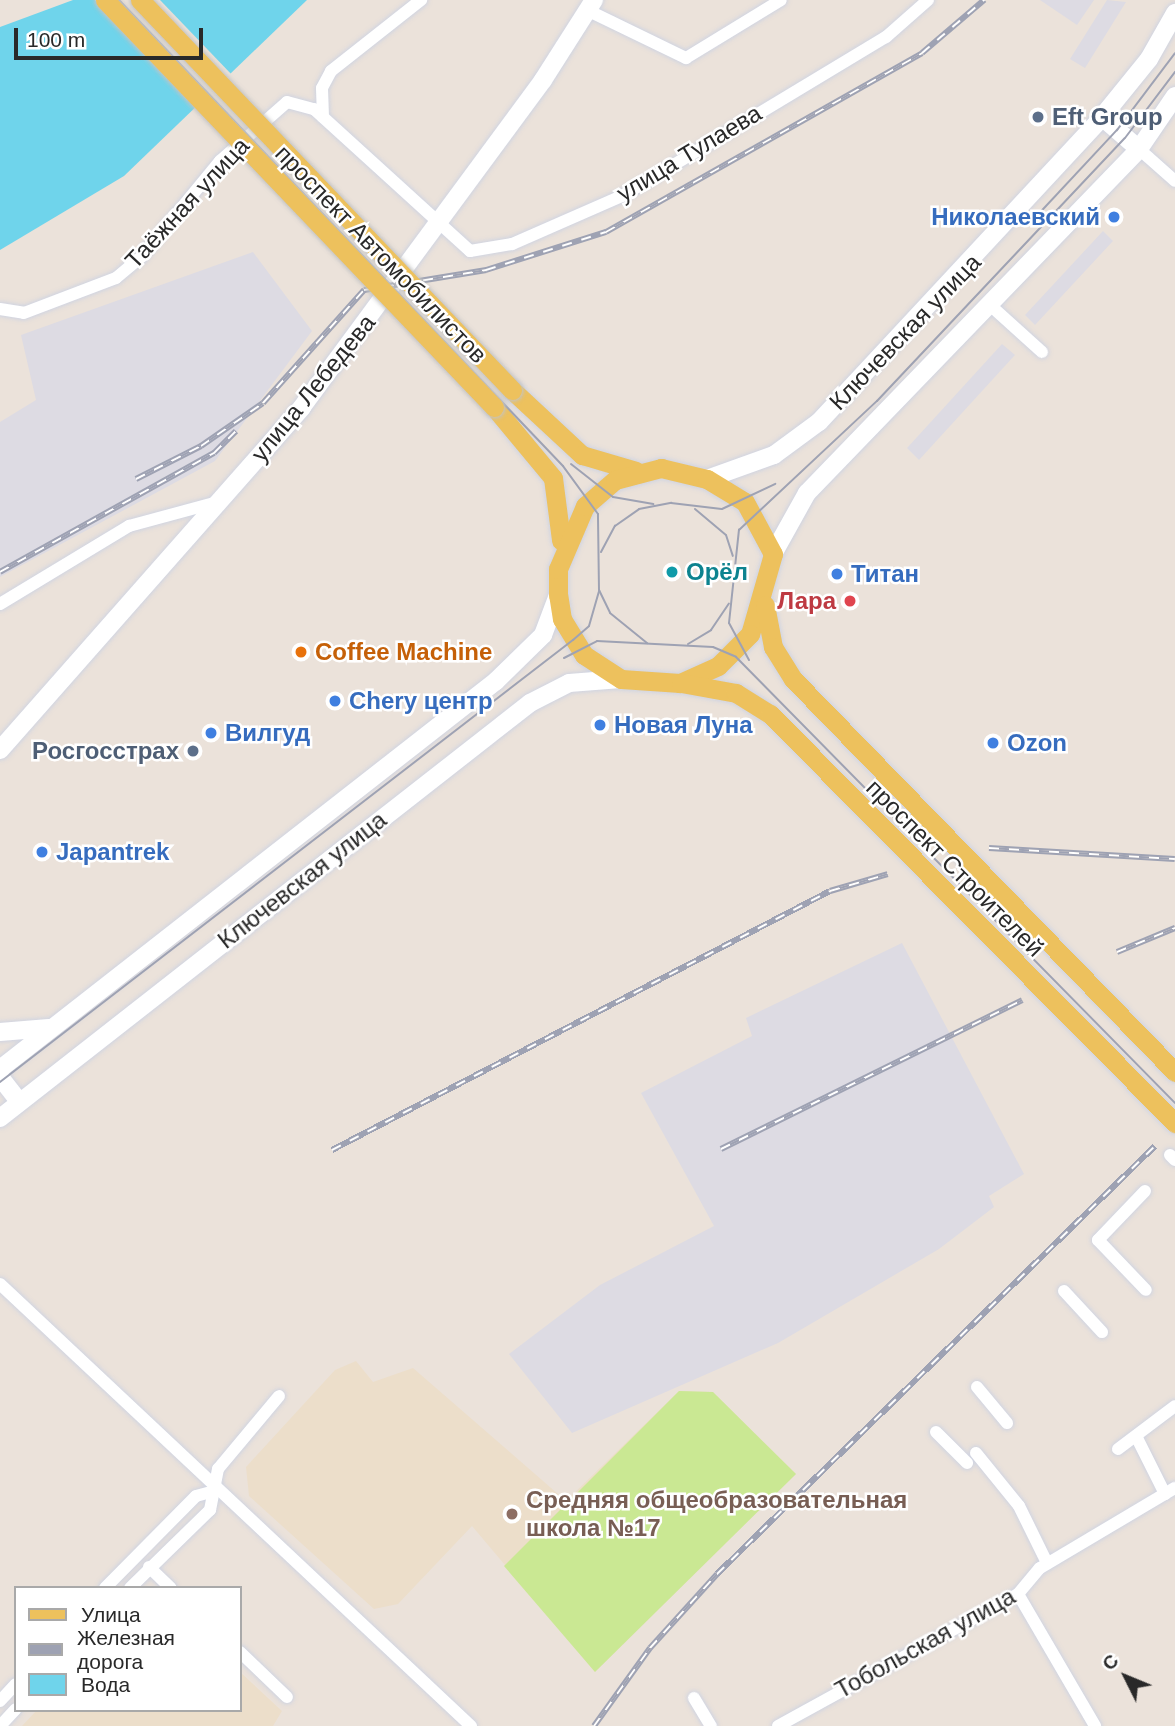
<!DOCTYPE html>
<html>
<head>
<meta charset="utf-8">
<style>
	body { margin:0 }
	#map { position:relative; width:1175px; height:1726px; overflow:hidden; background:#ebe2da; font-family:Helvetica,sans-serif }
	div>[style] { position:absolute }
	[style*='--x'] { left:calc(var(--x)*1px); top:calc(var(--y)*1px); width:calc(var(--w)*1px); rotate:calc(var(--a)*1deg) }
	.industrial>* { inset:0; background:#dddbe3 }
	.education>* { inset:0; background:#ecdeca }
	.pitch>* { inset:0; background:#cae893 }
	.water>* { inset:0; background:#6fd4eb }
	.pier>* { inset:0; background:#ebe2da }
	.roads { filter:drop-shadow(0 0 2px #d0d4e1) drop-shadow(0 0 2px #d0d4e1) }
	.street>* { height:12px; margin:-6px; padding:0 6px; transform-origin:6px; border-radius:6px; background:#fff }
	.secondary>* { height:18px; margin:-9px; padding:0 9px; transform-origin:9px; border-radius:9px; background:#fff }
	.primary>* { height:19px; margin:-9.5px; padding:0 9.5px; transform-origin:9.5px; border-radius:9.5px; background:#edc15d }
	.tram>* { height:2px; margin:-1px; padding:0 1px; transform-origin:1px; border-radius:1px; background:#9ea2b3 }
	.rail>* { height:6px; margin-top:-3px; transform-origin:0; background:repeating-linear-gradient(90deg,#fff 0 10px,#9ea2b3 0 20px); box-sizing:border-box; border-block:2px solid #9ea2b3 }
	.bridges { filter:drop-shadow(0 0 2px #c3c3c3) drop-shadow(0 0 2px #c3c3c3) }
	.primary-bridge>* { height:19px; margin:-9.5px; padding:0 9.5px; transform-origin:9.5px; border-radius:9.5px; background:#edc15d }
	.dots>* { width:19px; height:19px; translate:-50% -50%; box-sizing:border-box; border:4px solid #fff; border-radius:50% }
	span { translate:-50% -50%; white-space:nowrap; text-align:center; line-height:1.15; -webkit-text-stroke:5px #fff; paint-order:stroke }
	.service-label { font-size:24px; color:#4e5e75; font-weight:700 }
	.left { translate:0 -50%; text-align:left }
	.right { translate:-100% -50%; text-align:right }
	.street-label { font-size:24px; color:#292929 }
	.shop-label { font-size:24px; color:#366cbe; font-weight:700 }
	.culture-label { font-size:24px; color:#0d838f; font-weight:700 }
	.health-label { font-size:24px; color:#be3a42; font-weight:700 }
	.food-label { font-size:24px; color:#c56008; font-weight:700 }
	.education-label { font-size:24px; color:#785e54; font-weight:700 }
	.legend { position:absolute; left:14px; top:1586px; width:228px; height:126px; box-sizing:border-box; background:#fff; border:2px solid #a9a9a9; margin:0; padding:9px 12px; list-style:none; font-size:21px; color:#292929 }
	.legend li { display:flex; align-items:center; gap:14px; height:35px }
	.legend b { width:35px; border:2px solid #a9a9a9 }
	.north { position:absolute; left:1091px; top:1642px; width:70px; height:70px; -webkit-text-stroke:5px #fff; paint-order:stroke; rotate:313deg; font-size:19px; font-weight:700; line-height:28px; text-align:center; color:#292929 }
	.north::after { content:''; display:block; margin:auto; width:24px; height:32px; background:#292929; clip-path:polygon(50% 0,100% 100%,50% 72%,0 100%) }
	.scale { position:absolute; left:14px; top:28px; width:189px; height:32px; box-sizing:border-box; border:4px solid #292929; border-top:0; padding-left:9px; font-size:21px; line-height:24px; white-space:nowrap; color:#292929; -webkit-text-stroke:5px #fff; paint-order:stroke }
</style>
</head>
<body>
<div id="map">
	<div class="industrial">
		<i style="clip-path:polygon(1040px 0,1094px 0,1077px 25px)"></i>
		<i style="clip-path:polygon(1107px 0,1126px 2px,1085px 68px,1070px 59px)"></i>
		<i style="clip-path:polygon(1103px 231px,1113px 241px,1035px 325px,1025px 315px)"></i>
		<i style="clip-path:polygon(253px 252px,312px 331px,215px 461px,0 577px,0 422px,36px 400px,21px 335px)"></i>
		<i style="clip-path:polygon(1002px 344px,1015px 355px,919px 460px,907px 448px)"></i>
		<i style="clip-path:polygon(902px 943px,1024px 1174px,989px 1196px,994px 1207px,939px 1249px,778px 1343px,572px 1433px,509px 1354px,600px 1285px,714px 1226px,641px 1093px,752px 1036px,746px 1018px)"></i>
	</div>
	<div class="education">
		<i style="clip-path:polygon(356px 1361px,373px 1382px,413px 1368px,566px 1501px,679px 1391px,713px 1392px,796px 1474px,595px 1672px,472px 1526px,398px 1604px,374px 1609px,249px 1496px,246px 1467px,335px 1370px)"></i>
		<i style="clip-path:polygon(240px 1672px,282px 1711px,273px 1726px,22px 1726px,37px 1710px,240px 1710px)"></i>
	</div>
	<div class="pitch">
		<i style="clip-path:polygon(679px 1391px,713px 1392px,796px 1474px,595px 1672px,504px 1566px)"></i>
	</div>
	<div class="water">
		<i style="clip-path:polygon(73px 0,307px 0,124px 176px,0 250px,0 27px)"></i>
	</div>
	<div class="pier">
		<i style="clip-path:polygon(95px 0,160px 0,233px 76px,199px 109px)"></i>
	</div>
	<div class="roads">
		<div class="street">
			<i style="--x:589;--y:11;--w:108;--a:25.9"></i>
			<i style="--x:686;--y:58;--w:111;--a:-31.4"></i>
			<i style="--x:323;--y:117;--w:29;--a:-92"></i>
			<i style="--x:322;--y:88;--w:19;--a:-62"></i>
			<i style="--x:331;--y:71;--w:115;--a:-38.3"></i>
			<i style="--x:1139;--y:149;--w:48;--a:41.6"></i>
			<i style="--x:990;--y:305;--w:70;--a:42.1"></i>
			<i style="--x:0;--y:309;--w:24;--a:9"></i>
			<i style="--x:24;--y:313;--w:98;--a:-20.8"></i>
			<i style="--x:116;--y:278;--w:34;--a:-40"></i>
			<i style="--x:142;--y:256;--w:123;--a:-50.6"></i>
			<i style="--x:220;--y:161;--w:89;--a:-41.4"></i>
			<i style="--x:287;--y:102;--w:28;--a:15"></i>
			<i style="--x:314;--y:109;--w:211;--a:42.3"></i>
			<i style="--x:470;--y:251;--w:43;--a:-9.5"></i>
			<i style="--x:512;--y:244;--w:120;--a:-23.6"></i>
			<i style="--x:622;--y:196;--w:308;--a:-31.1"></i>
			<i style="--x:886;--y:37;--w:56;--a:-41.4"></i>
			<i style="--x:0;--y:604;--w:151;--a:-31.2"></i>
			<i style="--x:129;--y:526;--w:88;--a:-15.1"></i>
			<i style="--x:1170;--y:1155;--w:7;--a:45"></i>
			<i style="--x:1145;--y:1191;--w:68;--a:133.8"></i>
			<i style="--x:1098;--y:1240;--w:69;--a:46.2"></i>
			<i style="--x:0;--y:1284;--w:646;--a:43.18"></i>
			<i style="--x:1064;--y:1291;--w:56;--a:47.2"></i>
			<i style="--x:977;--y:1387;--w:47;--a:50.2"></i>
			<i style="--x:936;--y:1432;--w:44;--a:45"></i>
			<i style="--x:1136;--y:1436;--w:65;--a:63.4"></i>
			<i style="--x:1118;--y:1449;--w:71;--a:-37"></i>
			<i style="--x:976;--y:1453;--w:68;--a:50.9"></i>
			<i style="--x:1019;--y:1506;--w:64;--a:63.8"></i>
			<i style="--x:149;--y:1567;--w:30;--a:44"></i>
			<i style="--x:105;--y:1588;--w:129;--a:-45.3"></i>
			<i style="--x:196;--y:1496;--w:23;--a:-15"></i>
			<i style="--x:130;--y:1588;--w:112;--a:-44.3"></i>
			<i style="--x:210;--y:1510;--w:42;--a:-79"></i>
			<i style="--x:218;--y:1469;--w:95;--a:-50.1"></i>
			<i style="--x:1018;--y:1594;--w:153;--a:59.7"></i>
			<i style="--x:240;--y:1652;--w:65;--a:43.8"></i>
			<i style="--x:694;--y:1698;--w:33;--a:59"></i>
			<i style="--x:0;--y:1701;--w:23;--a:-47"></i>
			<i style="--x:0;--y:1726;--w:23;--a:-47"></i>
			<i style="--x:778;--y:1726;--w:274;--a:-28.8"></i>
			<i style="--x:1018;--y:1594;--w:34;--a:-50"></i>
			<i style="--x:1040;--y:1568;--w:157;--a:-30.7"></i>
		</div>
		<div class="secondary">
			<i style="--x:1102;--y:117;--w:49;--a:40.9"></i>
			<i style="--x:707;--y:479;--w:71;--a:-19.7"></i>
			<i style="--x:774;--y:455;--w:56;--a:-36.3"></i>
			<i style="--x:819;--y:422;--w:416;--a:-47.1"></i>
			<i style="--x:1102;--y:117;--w:75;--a:-51"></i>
			<i style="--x:1149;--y:59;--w:53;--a:-60.5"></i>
			<i style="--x:773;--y:554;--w:70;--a:-60.9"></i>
			<i style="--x:807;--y:493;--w:478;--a:-46"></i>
			<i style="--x:1139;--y:149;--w:64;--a:-55.8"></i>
			<i style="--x:0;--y:750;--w:457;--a:-48.6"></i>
			<i style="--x:302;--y:407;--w:406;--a:-53.6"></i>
			<i style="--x:543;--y:80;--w:95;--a:-57.5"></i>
			<i style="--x:0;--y:1032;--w:49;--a:-4.7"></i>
			<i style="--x:0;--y:1069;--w:630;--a:-38.03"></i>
			<i style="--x:496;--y:681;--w:66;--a:-44.4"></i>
			<i style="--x:543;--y:635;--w:43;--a:-69.4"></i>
			<i style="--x:0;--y:1077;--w:31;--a:52"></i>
			<i style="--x:0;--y:1118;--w:673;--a:-38.06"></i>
			<i style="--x:530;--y:703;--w:44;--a:-27.1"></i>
			<i style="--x:569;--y:683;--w:52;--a:-4.4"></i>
		</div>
		<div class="primary">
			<i style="--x:512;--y:390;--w:96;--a:42.9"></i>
			<i style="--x:582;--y:455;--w:56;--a:16.5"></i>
			<i style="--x:494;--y:407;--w:92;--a:50.3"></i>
			<i style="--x:553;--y:478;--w:63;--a:82.6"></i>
			<i style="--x:661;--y:468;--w:47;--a:13.4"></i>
			<i style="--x:707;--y:479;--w:44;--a:31.2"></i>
			<i style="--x:745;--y:502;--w:59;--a:61.7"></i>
			<i style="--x:773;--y:554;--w:83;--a:106"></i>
			<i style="--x:750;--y:634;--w:45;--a:135"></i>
			<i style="--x:718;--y:666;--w:42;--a:155.9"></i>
			<i style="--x:680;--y:683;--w:59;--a:-176.1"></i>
			<i style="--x:621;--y:679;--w:44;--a:-147"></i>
			<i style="--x:584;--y:655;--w:42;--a:-121.4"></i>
			<i style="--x:562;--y:619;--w:24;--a:-99"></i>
			<i style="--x:558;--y:595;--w:26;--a:-90"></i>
			<i style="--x:558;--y:569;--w:69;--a:-66.8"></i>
			<i style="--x:585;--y:506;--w:40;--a:-41"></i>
			<i style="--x:615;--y:480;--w:48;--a:-14.6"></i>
			<i style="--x:765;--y:605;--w:43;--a:79.2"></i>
			<i style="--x:773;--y:647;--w:38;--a:58"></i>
			<i style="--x:793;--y:679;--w:548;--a:45.81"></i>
			<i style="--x:681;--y:683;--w:56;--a:10.3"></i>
			<i style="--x:736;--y:693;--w:40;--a:32"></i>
			<i style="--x:770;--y:714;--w:576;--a:45.28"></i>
		</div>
	</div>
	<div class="tram">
		<i style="--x:1032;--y:221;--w:125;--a:-47"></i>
		<i style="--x:1117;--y:130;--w:96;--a:-53"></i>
		<i style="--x:571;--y:464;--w:53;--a:38.2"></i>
		<i style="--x:613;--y:497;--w:41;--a:9.9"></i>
		<i style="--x:695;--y:509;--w:40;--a:40"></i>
		<i style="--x:726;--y:535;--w:22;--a:72"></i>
		<i style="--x:601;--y:552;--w:30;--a:-62"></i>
		<i style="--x:615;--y:526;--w:29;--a:-35"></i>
		<i style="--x:639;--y:509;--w:33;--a:-11"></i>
		<i style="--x:671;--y:503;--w:51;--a:6.7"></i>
		<i style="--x:722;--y:509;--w:59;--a:-25.3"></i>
		<i style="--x:599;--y:590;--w:25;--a:64"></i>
		<i style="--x:610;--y:613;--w:48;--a:39"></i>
		<i style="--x:688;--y:644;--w:27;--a:-31"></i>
		<i style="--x:711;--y:630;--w:32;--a:-56"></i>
		<i style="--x:564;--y:658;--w:37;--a:-27"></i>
		<i style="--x:597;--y:641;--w:116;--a:3"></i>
		<i style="--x:713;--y:647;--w:25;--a:23"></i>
		<i style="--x:736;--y:657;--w:626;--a:45.45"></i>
		<i style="--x:749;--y:660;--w:42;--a:-118.4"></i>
		<i style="--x:729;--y:623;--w:94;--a:-83.9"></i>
		<i style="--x:739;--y:530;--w:189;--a:-43.1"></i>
		<i style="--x:877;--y:401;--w:361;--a:-46.7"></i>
		<i style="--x:1125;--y:138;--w:83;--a:-52.9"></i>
		<i style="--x:0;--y:1082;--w:724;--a:-37.65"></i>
		<i style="--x:573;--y:640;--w:21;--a:-41"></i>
		<i style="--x:589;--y:626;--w:37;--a:-74"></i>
		<i style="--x:599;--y:590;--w:76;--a:-90.8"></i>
		<i style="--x:598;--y:514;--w:59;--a:-126.1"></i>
		<i style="--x:563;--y:466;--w:644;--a:-133.62"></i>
	</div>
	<div class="rail">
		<i style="--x:136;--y:479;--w:73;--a:-26.9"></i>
		<i style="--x:201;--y:446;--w:75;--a:-34.7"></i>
		<i style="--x:263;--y:403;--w:152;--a:-48.2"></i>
		<i style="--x:364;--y:290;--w:124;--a:-9.3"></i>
		<i style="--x:486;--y:270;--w:126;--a:-17.6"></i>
		<i style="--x:606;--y:232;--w:363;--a:-29.5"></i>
		<i style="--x:922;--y:53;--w:82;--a:-40.5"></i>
		<i style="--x:0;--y:572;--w:245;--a:-29.1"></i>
		<i style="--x:214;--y:453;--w:31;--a:-45"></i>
		<i style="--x:989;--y:848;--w:186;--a:3.4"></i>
		<i style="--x:1117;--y:952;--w:63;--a:-22.5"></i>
		<i style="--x:721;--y:1149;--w:336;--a:-26.3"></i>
		<i style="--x:332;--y:1150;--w:561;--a:-27.48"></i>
		<i style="--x:830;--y:891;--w:60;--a:-16.3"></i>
		<i style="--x:594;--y:1726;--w:96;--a:-54.3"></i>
		<i style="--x:650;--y:1648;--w:100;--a:-47.8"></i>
		<i style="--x:717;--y:1574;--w:612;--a:-44.34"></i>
	</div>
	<div class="bridges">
		<div class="primary-bridge">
			<i style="--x:105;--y:0;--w:563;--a:46.3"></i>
			<i style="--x:140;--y:0;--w:539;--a:46.35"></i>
		</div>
	</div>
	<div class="dots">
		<i style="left:1038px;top:117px;background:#5c6f8a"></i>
		<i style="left:1114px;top:217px;background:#3f7fe0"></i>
		<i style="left:672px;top:572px;background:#0f9aa8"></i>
		<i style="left:837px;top:574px;background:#3f7fe0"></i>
		<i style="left:850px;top:601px;background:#e0444e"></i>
		<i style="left:301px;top:652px;background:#e8710a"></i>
		<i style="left:335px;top:701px;background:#3f7fe0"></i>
		<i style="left:600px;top:725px;background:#3f7fe0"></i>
		<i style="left:211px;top:733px;background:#3f7fe0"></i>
		<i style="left:993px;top:743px;background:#3f7fe0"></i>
		<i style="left:193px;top:751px;background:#5c6f8a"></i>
		<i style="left:42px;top:852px;background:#3f7fe0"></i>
		<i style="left:512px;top:1514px;background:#8d6e63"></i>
	</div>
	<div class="service-label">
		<span class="left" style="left:1052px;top:117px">Eft Group</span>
		<span class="right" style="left:179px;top:751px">Росгосстрах</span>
	</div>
	<div class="street-label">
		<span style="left:689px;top:153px;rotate:-31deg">улица Тулаева</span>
		<span style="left:187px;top:203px;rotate:-47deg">Таёжная улица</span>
		<span style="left:381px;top:254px;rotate:46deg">проспект Автомобилистов</span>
		<span style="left:905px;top:332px;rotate:-46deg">Ключевская улица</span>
		<span style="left:313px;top:388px;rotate:-51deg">улица Лебедева</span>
		<span style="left:955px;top:868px;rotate:45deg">проспект Строителей</span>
		<span style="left:302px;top:880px;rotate:-38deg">Ключевская улица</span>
		<span style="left:925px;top:1643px;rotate:-29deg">Тобольская улица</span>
	</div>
	<div class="shop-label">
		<span class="right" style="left:1100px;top:217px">Николаевский</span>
		<span class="left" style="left:851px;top:574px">Титан</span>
		<span class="left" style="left:349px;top:701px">Chery центр</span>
		<span class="left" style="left:614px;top:725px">Новая Луна</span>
		<span class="left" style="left:225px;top:733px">Вилгуд</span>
		<span class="left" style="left:1007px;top:743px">Ozon</span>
		<span class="left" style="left:56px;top:852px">Japantrek</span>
	</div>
	<div class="culture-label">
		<span class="left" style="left:686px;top:572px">Орёл</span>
	</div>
	<div class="health-label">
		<span class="right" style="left:836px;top:601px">Лара</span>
	</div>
	<div class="food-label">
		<span class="left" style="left:315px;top:652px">Coffee Machine</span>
	</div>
	<div class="education-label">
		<span class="left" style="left:526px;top:1514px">Средняя общеобразовательная<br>школа №17</span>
	</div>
	<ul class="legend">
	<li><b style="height:9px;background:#edc15d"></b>Улица</li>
	<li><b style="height:9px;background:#9ea2b3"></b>Железная дорога</li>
	<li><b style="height:19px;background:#6fd4eb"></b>Вода</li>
	</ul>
	<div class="north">С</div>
	<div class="scale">100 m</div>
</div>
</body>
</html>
